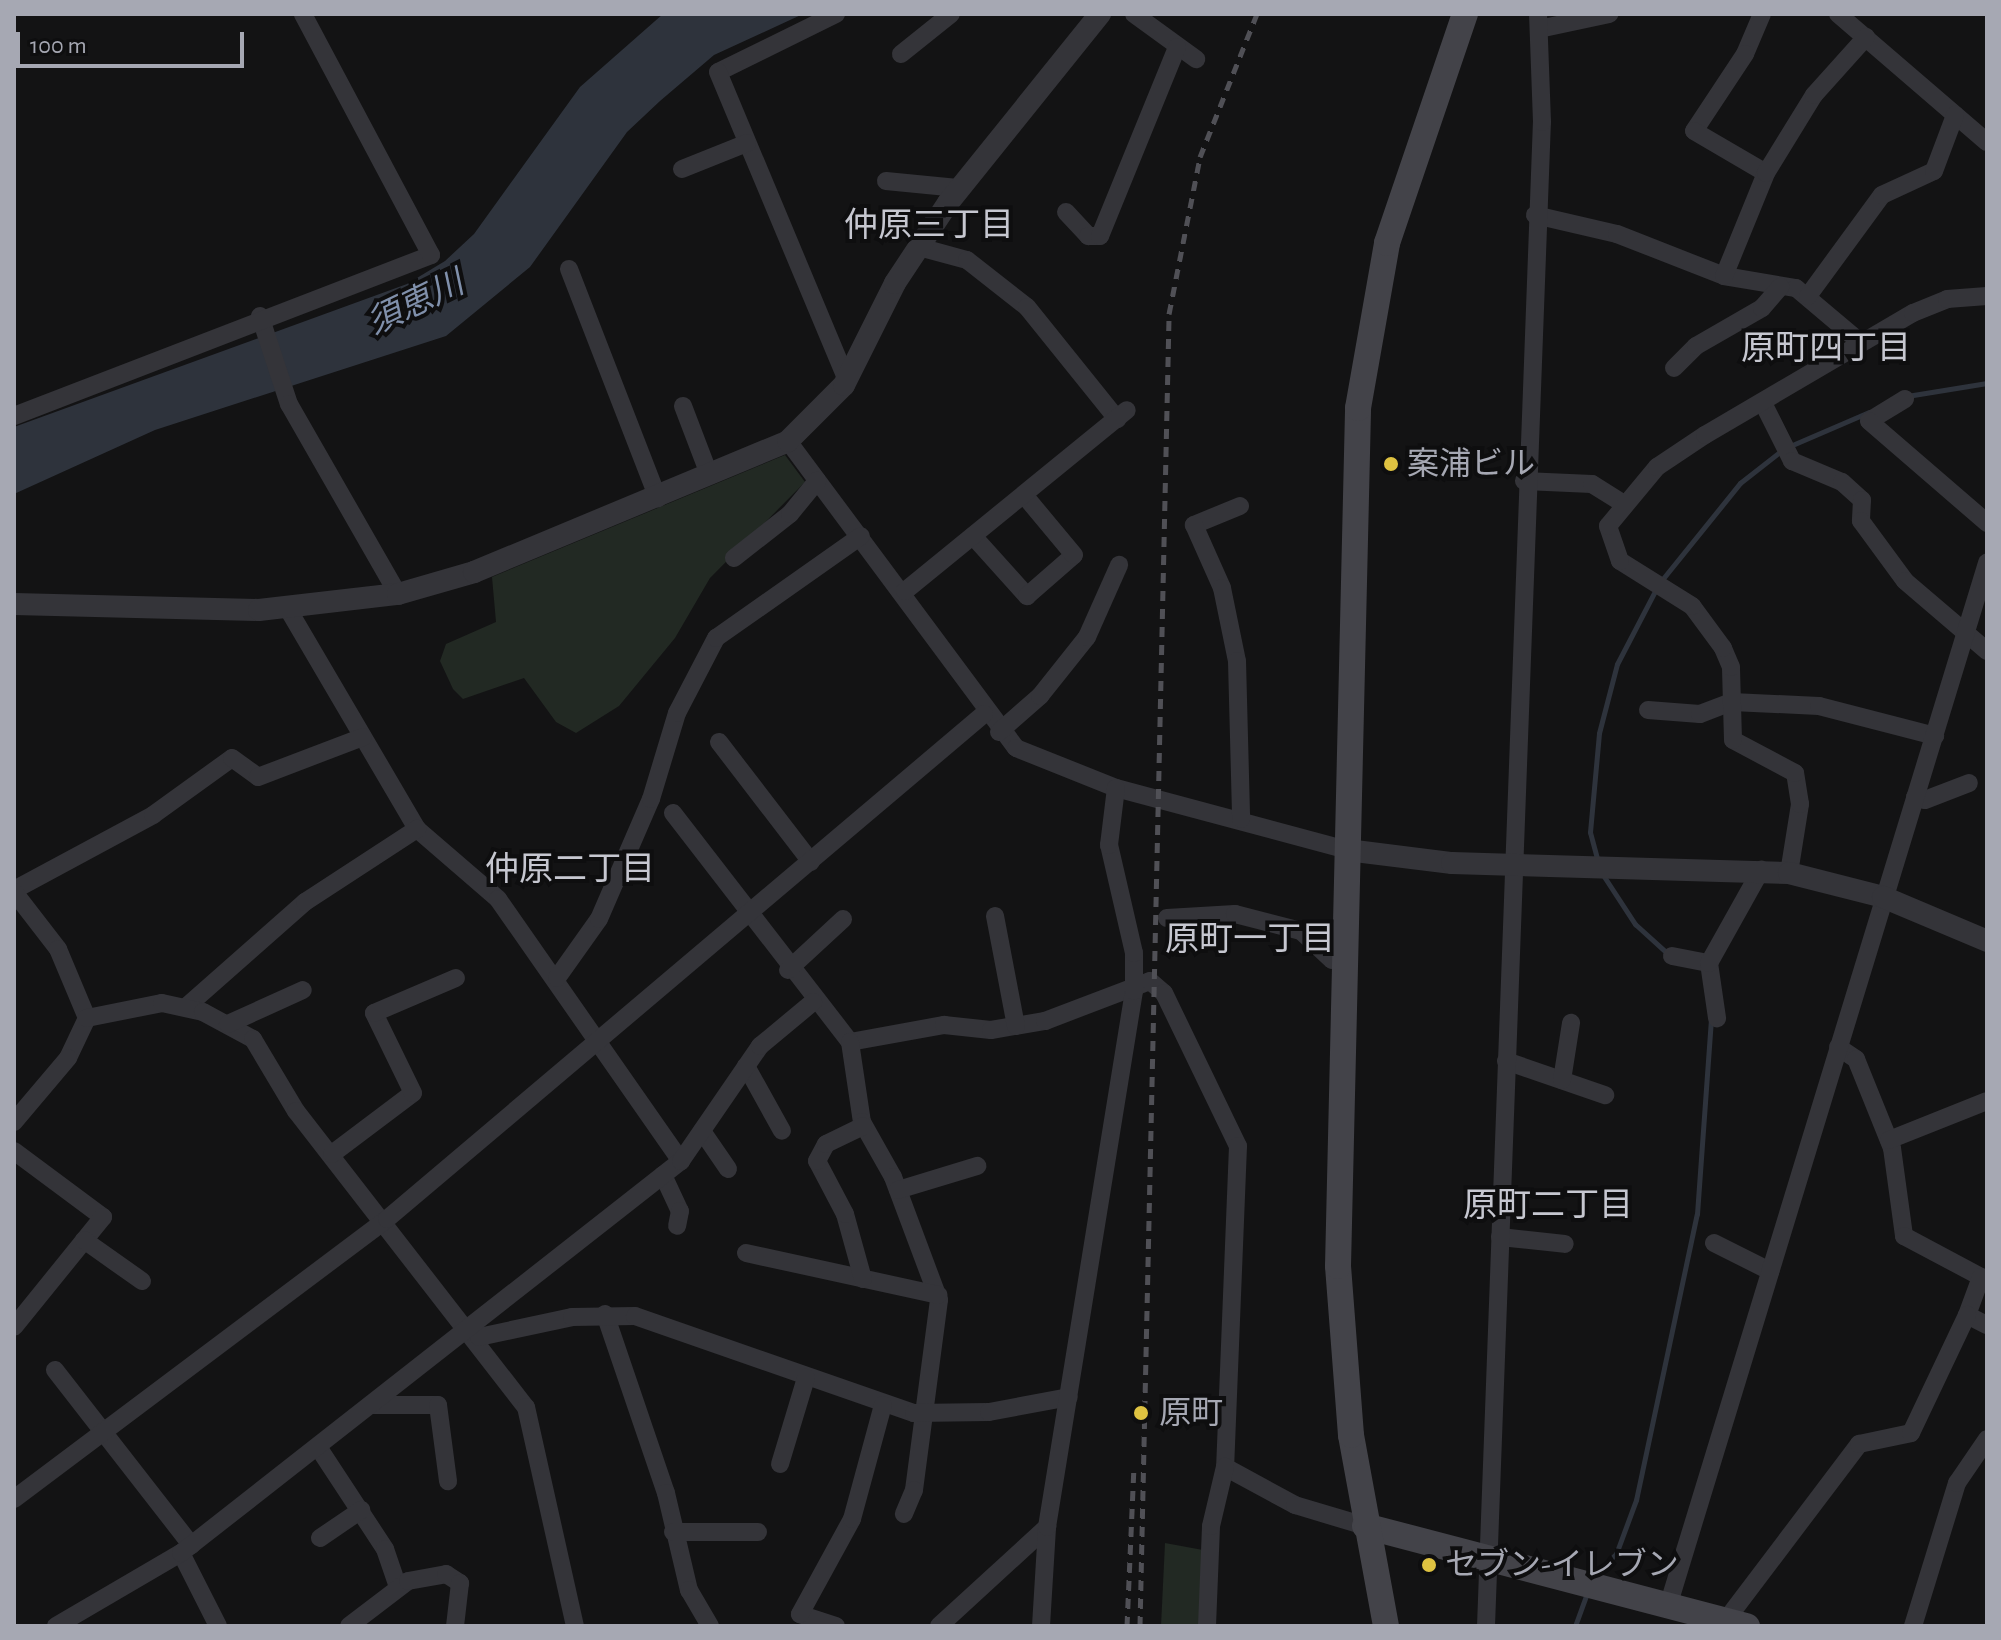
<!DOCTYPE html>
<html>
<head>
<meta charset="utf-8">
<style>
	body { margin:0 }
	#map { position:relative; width:2001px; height:1640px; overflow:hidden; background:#131314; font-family:"Alegreya Sans","Noto Sans JP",sans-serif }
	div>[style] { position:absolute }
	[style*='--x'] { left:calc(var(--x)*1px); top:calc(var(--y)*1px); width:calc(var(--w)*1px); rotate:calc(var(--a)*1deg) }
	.green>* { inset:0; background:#222923 }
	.water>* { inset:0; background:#2e333c }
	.stream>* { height:5px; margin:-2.5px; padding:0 2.5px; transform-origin:2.5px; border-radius:2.5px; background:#2e333c }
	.minor>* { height:18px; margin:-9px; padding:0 9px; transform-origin:9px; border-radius:9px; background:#343439 }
	.tertiary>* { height:22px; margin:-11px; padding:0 11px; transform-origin:11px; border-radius:11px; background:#343439 }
	.secondary>* { height:26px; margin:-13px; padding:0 13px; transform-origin:13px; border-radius:13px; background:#434349 }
	.rail>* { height:5px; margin-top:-2.5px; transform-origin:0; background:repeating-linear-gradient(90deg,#505056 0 10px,transparent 0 18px) }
	.dots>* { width:22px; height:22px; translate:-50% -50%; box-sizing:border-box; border:4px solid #0e0e0f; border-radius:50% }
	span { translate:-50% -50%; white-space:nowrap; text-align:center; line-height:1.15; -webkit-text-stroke:8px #0e0e0f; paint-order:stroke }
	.poi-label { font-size:32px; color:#a6a8b3 }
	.left { translate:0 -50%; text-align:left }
	.neighbourhood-label { font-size:34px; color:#c6c7d0 }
	.water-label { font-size:34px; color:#8090ab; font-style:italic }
	.frame { position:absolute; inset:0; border:16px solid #a6a8b3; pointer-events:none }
	.scale { position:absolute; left:16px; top:32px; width:228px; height:36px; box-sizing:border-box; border:4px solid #a6a8b3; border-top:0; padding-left:10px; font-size:24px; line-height:28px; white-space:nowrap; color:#a6a8b3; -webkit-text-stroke:6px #0e0e0f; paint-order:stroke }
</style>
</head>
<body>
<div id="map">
	<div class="green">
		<i style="clip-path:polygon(785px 455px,805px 482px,710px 578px,675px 638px,619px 706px,576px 733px,556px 722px,524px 678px,463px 699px,453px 689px,440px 661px,446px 644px,496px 622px,492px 577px)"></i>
		<i style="clip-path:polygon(1165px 1543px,1203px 1550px,1202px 1626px,1161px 1626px)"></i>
	</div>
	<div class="water">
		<i style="clip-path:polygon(663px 14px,803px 14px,714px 55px,660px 101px,627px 132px,530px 267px,446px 336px,155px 430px,14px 494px,14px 427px,407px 284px,445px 261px,474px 234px,580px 87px)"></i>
	</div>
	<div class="stream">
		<i style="--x:1907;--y:396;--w:81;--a:-9.2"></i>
		<i style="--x:1790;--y:446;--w:86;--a:-23.3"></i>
		<i style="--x:1661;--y:581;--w:126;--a:-51.1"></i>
		<i style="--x:1740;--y:483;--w:52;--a:-38"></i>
		<i style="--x:1598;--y:862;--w:31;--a:-105"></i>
		<i style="--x:1590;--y:832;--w:99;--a:-84.8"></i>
		<i style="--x:1599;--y:733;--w:71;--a:-75.4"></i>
		<i style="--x:1617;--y:664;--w:85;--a:-62.5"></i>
		<i style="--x:1603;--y:875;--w:59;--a:56.9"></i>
		<i style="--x:1635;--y:924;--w:43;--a:42.2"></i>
		<i style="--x:1593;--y:1576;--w:32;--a:-44"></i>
		<i style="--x:1616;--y:1554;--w:58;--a:-69.7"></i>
		<i style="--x:1636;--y:1500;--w:292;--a:-78"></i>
		<i style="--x:1697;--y:1214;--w:196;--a:-85.9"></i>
		<i style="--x:1575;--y:1626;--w:35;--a:-70"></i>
	</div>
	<div class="minor">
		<i style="--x:836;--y:14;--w:131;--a:153.8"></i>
		<i style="--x:718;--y:72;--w:334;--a:67.3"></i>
		<i style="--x:1134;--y:14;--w:77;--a:36"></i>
		<i style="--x:1762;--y:14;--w:43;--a:113"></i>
		<i style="--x:1745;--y:54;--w:92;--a:123.5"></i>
		<i style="--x:1694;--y:131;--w:83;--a:30.3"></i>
		<i style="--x:1838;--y:14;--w:196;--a:40.7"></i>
		<i style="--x:1539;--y:29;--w:72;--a:-12.1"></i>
		<i style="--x:901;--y:54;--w:64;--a:-38.7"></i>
		<i style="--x:682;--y:169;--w:70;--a:-21.8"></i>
		<i style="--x:886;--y:181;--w:72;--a:5.6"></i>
		<i style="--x:1066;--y:212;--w:33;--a:47"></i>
		<i style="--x:1088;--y:236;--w:12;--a:0"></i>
		<i style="--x:1100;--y:236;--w:204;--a:-67.8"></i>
		<i style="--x:1535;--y:215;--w:84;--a:13"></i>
		<i style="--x:1617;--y:234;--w:115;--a:21.4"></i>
		<i style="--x:1724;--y:276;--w:73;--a:9.5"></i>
		<i style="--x:1796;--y:288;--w:84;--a:40.2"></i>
		<i style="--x:919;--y:247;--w:50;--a:15.2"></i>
		<i style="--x:967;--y:260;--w:76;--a:38.1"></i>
		<i style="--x:1027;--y:307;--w:144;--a:51.2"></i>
		<i style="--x:569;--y:269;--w:246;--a:68.8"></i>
		<i style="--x:1724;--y:276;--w:111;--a:-67.8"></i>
		<i style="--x:1766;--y:173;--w:92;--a:-58.4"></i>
		<i style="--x:1814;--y:95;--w:78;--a:-48.1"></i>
		<i style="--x:1808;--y:296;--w:125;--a:-53.8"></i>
		<i style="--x:1882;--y:195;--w:57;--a:-24.8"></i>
		<i style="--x:1934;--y:171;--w:60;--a:-69.4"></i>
		<i style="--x:260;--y:316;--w:93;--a:71.8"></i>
		<i style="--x:289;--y:404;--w:219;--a:60.2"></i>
		<i style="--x:1674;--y:368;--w:31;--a:-45"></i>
		<i style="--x:1696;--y:346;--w:76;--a:-29.9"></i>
		<i style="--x:1762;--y:308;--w:28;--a:-49"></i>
		<i style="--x:1905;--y:399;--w:42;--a:148.6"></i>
		<i style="--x:1869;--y:421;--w:156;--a:40.8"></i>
		<i style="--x:1763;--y:403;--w:65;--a:63.4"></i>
		<i style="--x:1792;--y:461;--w:54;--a:22.8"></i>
		<i style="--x:1842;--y:482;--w:27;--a:42"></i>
		<i style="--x:1862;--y:500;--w:21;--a:93"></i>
		<i style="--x:1861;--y:521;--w:74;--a:53.7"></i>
		<i style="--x:1905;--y:581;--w:108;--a:40.5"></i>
		<i style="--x:683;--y:406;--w:73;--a:69.1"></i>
		<i style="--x:14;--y:416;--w:447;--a:-21.1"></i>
		<i style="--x:431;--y:255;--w:273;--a:-118"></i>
		<i style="--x:788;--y:441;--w:382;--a:53.4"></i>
		<i style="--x:1016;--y:748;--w:108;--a:21.8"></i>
		<i style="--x:1116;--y:788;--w:239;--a:15"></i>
		<i style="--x:1524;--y:481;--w:68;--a:2.5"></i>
		<i style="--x:1592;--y:484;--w:36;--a:32"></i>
		<i style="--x:1240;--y:506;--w:50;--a:157.6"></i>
		<i style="--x:1194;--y:525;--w:69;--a:66"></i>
		<i style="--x:1222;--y:588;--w:75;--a:78.4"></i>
		<i style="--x:1237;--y:661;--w:158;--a:88.5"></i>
		<i style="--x:973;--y:536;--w:81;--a:48"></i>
		<i style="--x:1027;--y:596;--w:62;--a:-41.1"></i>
		<i style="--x:1074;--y:555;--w:78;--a:-129.8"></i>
		<i style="--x:734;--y:558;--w:71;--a:-38.2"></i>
		<i style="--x:790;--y:514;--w:43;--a:-50.7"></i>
		<i style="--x:905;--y:591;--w:286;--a:-39.2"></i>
		<i style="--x:288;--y:609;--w:255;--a:59.6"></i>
		<i style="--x:417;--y:829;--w:107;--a:40.8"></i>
		<i style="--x:498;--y:899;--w:320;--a:55.1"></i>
		<i style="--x:1648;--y:710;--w:52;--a:4.4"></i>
		<i style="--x:1700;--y:714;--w:34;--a:-21"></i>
		<i style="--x:1732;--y:702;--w:87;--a:2.6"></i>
		<i style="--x:1819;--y:706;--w:120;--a:14.5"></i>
		<i style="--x:999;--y:732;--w:55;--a:-41.3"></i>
		<i style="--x:1040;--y:696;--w:75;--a:-51.5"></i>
		<i style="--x:1087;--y:637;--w:79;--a:-66"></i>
		<i style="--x:719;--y:742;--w:151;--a:52.5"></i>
		<i style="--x:1915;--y:797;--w:10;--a:17"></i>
		<i style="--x:1925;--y:800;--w:47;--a:-21.1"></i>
		<i style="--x:673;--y:813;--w:289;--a:52.3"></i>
		<i style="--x:850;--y:1042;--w:96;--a:-10.3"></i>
		<i style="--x:944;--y:1025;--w:47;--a:6.1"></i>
		<i style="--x:991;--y:1030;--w:55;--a:-9.5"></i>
		<i style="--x:1045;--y:1021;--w:112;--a:-20.9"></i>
		<i style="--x:1150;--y:981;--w:18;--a:41"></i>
		<i style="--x:1164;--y:993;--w:170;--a:64.2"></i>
		<i style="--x:1238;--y:1146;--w:321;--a:92.3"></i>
		<i style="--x:1225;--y:1467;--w:80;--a:28.5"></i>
		<i style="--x:1295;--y:1505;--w:73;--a:16.7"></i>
		<i style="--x:1789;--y:873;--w:70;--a:-80.9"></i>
		<i style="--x:1800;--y:804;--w:31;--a:-99"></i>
		<i style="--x:1795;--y:773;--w:70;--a:-152"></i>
		<i style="--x:1733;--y:740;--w:73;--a:-91.6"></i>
		<i style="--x:1731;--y:667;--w:21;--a:-113"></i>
		<i style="--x:1723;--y:648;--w:52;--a:-126.4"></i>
		<i style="--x:1692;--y:606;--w:85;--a:-148"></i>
		<i style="--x:1620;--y:561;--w:37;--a:-109"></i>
		<i style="--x:1608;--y:526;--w:77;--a:-50.3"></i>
		<i style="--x:1657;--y:467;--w:58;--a:-33.7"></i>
		<i style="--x:1705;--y:435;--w:241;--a:-30.4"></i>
		<i style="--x:1913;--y:313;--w:37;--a:-22"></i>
		<i style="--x:1947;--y:299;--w:40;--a:-4.3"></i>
		<i style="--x:14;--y:890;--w:158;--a:-28.3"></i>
		<i style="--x:153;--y:815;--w:97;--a:-35.8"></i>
		<i style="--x:232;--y:758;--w:32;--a:36"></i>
		<i style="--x:258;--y:777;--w:112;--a:-20.9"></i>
		<i style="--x:14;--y:892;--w:72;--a:52.3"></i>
		<i style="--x:58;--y:949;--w:75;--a:67.2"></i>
		<i style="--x:87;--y:1018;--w:44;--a:115.4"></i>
		<i style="--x:68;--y:1058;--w:84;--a:130.2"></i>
		<i style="--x:995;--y:916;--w:112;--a:79.2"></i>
		<i style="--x:1167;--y:918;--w:68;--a:-3.4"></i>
		<i style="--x:1235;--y:914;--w:68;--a:14.4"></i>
		<i style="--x:1301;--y:931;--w:42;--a:43.1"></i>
		<i style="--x:1332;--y:960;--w:14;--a:0"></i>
		<i style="--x:1672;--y:956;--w:38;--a:11"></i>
		<i style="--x:1709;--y:963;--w:56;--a:81.7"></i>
		<i style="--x:1709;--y:963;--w:107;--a:-60.8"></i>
		<i style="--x:788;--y:970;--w:75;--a:-42.8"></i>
		<i style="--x:557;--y:978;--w:72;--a:-54.6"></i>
		<i style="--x:599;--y:919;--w:131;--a:-66.6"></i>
		<i style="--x:651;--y:799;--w:90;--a:-73.2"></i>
		<i style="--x:677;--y:713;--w:85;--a:-62.5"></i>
		<i style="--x:716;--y:638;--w:177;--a:-35.1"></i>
		<i style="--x:186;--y:1007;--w:159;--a:-41.4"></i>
		<i style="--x:305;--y:902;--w:134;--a:-33.1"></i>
		<i style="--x:87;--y:1018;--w:76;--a:-11.3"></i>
		<i style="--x:162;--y:1003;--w:42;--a:12.4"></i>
		<i style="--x:203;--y:1012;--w:57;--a:28.4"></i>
		<i style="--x:253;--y:1039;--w:84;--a:59.2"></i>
		<i style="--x:296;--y:1111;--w:375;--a:52.2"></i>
		<i style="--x:526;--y:1407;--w:224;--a:77.4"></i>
		<i style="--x:228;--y:1024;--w:82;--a:-24.4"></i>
		<i style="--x:850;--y:1042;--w:81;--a:81.5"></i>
		<i style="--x:862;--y:1122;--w:63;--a:60.6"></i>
		<i style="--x:893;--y:1177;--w:131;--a:69.5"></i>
		<i style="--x:939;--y:1300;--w:192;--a:97.5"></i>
		<i style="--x:914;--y:1490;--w:26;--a:113"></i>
		<i style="--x:1838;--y:1047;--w:22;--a:34"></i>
		<i style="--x:1856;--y:1059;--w:96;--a:68"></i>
		<i style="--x:1892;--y:1148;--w:89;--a:82.2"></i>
		<i style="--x:1904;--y:1236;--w:87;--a:28"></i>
		<i style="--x:1981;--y:1277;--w:40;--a:110.2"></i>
		<i style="--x:1967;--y:1315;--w:22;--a:27"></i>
		<i style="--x:1506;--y:1061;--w:105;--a:19"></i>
		<i style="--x:746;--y:1066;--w:74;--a:61"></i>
		<i style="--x:1562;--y:1080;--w:58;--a:-81"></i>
		<i style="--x:702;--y:1131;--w:46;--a:55.6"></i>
		<i style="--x:1889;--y:1140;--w:105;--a:-21.7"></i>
		<i style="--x:14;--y:1151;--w:111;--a:36.6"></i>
		<i style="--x:103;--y:1217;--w:141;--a:129"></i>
		<i style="--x:332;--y:1154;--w:101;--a:-37"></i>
		<i style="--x:413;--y:1093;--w:89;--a:-116"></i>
		<i style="--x:374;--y:1013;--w:89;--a:-23.1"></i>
		<i style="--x:663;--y:1175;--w:40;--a:65"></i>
		<i style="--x:680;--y:1211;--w:15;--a:101"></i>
		<i style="--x:898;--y:1190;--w:83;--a:-16.9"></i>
		<i style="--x:1500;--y:1237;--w:65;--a:6.1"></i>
		<i style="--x:84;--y:1240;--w:71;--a:35.3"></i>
		<i style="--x:1714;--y:1243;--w:63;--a:26.6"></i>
		<i style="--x:746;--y:1253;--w:197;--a:12.3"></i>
		<i style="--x:863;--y:1279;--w:67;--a:-105.5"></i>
		<i style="--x:845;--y:1214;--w:60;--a:-117.8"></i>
		<i style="--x:817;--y:1161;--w:19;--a:-62"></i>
		<i style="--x:826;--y:1144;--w:41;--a:-25.9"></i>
		<i style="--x:605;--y:1314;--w:189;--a:71.2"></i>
		<i style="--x:666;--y:1493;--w:100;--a:76.7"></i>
		<i style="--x:689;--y:1590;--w:42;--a:59.7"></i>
		<i style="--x:479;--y:1337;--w:95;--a:-12.1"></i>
		<i style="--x:572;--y:1317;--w:63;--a:-0.9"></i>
		<i style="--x:635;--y:1316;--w:295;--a:19.2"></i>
		<i style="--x:914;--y:1413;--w:75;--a:-0.8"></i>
		<i style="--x:989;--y:1412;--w:81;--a:-10.6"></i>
		<i style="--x:55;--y:1370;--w:222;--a:52.1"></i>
		<i style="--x:371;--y:1405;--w:67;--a:0"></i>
		<i style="--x:438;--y:1405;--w:77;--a:82.5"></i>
		<i style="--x:318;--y:1447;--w:122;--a:56.7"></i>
		<i style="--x:385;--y:1549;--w:40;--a:71.1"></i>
		<i style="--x:780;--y:1464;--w:90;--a:-73.2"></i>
		<i style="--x:14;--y:1499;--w:466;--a:-36.9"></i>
		<i style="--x:387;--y:1219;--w:782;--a:-40.23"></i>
		<i style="--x:673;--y:1532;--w:85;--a:0"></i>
		<i style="--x:320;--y:1538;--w:50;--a:-34.3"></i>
		<i style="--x:181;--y:1553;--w:82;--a:63.1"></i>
		<i style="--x:1669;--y:1603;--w:1088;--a:-73"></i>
		<i style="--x:1726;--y:1620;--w:221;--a:-52.9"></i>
		<i style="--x:1859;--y:1444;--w:53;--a:-11.9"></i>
		<i style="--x:1911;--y:1433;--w:131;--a:-64.6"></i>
		<i style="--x:56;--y:1626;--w:145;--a:-30.3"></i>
		<i style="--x:181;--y:1553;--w:635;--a:-38.1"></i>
		<i style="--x:681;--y:1161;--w:140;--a:-55.5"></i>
		<i style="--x:760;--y:1046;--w:69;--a:-39.7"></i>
		<i style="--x:349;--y:1626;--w:74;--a:-37.3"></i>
		<i style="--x:408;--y:1581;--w:39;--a:-10"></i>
		<i style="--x:446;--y:1574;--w:17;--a:33"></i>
		<i style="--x:460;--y:1583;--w:43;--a:96.6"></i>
		<i style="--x:836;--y:1626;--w:38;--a:-162"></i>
		<i style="--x:800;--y:1614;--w:108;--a:-61.3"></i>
		<i style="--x:852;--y:1519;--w:118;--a:-74.8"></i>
		<i style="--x:939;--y:1626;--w:147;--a:-42.5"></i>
		<i style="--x:1041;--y:1626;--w:99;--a:-86.5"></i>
		<i style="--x:1047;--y:1527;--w:543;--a:-80.78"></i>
		<i style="--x:1134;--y:991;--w:38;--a:-90"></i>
		<i style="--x:1134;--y:953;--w:111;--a:-103"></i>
		<i style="--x:1109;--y:845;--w:57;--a:-83"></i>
		<i style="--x:1207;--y:1626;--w:100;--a:-87.7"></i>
		<i style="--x:1211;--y:1526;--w:61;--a:-76.7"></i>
		<i style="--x:1486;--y:1626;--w:1505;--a:-87.87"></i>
		<i style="--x:1542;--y:122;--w:108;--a:-92.1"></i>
		<i style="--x:1913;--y:1626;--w:150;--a:-72.9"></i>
		<i style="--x:1957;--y:1483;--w:53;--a:-55.7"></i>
	</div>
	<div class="tertiary">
		<i style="--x:14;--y:604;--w:245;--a:1.4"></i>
		<i style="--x:259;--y:610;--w:140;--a:-6.6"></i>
		<i style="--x:398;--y:594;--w:79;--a:-16.1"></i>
		<i style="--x:474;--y:572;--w:340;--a:-22.6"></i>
		<i style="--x:788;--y:441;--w:79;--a:-45"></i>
		<i style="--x:844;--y:385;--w:114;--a:-63.4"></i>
		<i style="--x:895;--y:283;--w:96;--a:-56.5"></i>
		<i style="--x:948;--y:203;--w:243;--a:-51.2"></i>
		<i style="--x:1347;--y:850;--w:106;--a:7.1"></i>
		<i style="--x:1452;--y:863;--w:337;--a:1.7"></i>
		<i style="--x:1789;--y:873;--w:97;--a:14.3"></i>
		<i style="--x:1883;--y:897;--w:113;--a:22.9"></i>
	</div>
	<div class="secondary">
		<i style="--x:1365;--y:1526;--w:395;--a:14.7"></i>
		<i style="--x:1386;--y:1626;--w:194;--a:-100.4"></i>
		<i style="--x:1351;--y:1435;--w:169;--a:-94.4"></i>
		<i style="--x:1338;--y:1266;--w:858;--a:-88.66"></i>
		<i style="--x:1358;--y:408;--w:168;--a:-80"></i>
		<i style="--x:1387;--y:243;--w:242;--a:-71.2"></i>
	</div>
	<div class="rail">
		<i style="--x:1127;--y:1626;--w:160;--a:-87.5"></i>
		<i style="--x:1140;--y:1626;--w:1312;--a:-88.73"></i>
		<i style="--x:1169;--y:314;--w:160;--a:-78.8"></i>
		<i style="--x:1200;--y:157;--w:154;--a:-68.3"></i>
	</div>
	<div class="dots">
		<i style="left:1391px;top:464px;background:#dec241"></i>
		<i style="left:1141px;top:1413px;background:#dec241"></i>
		<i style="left:1429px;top:1565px;background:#dec241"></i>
	</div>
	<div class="poi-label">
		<span class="left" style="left:1407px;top:464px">案浦ビル</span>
		<span class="left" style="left:1159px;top:1413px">原町</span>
		<span class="left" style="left:1445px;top:1565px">セブン-イレブン</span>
	</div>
	<div class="neighbourhood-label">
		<span style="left:929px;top:227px">仲原三丁目</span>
		<span style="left:1826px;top:350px">原町四丁目</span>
		<span style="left:570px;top:871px">仲原二丁目</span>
		<span style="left:1250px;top:941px">原町一丁目</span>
		<span style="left:1548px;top:1207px">原町二丁目</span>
	</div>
	<div class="water-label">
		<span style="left:416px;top:304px;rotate:-26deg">須恵川</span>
	</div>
	<div class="frame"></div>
	<div class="scale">100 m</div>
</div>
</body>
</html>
